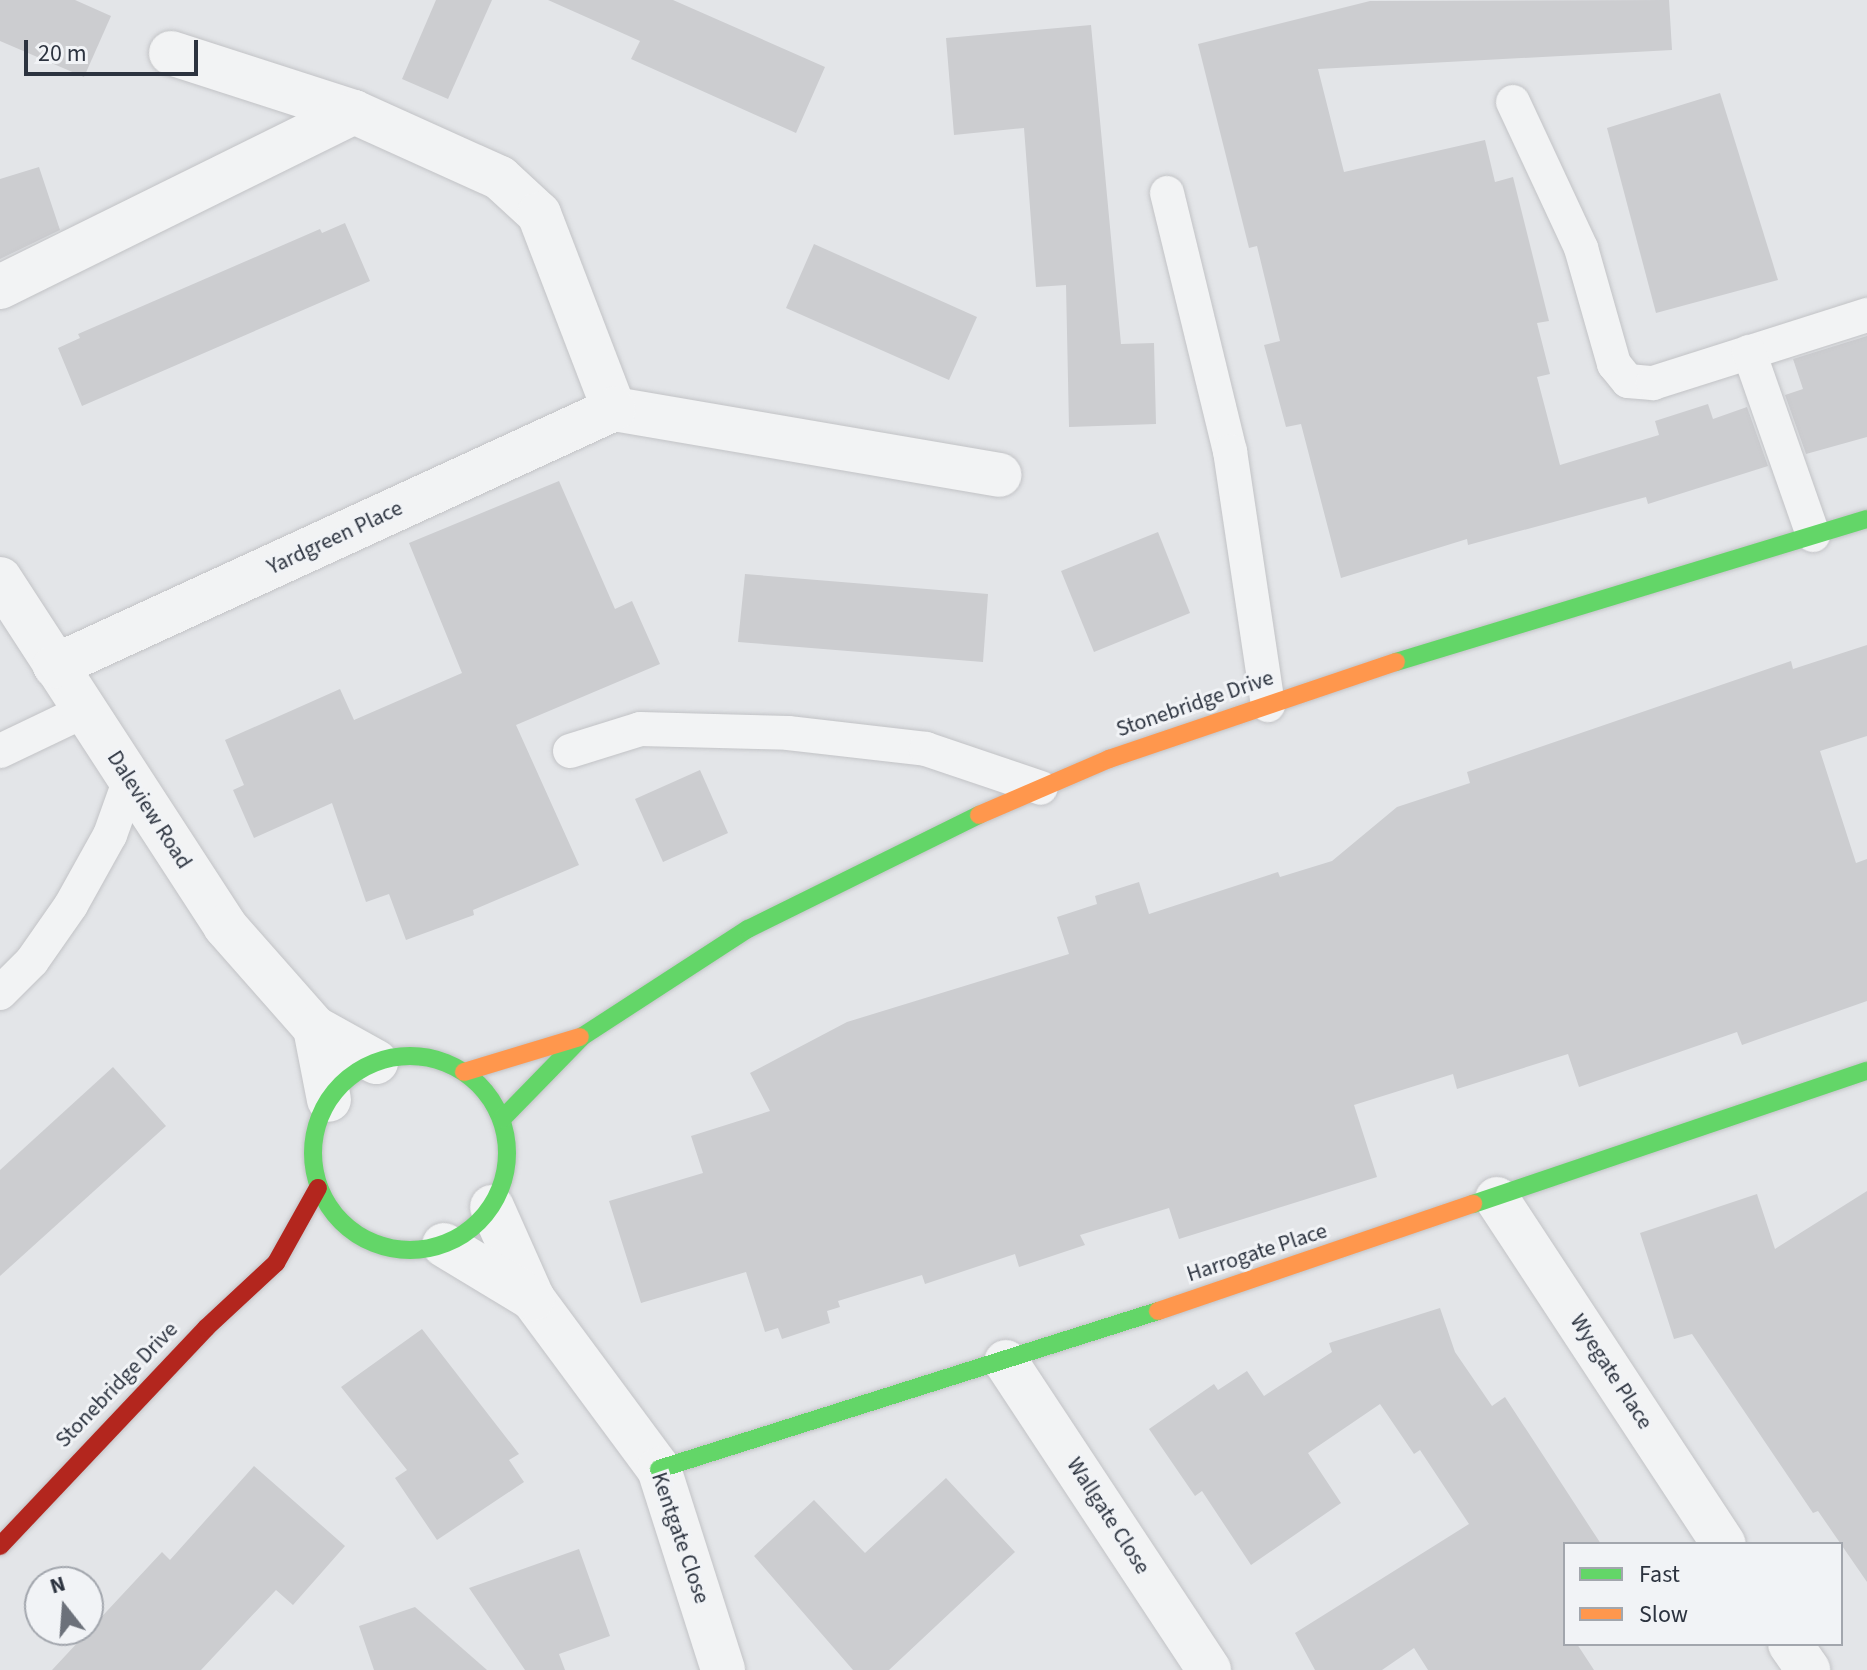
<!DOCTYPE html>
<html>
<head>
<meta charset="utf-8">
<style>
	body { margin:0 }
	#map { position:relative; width:1867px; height:1670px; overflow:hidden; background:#e3e5e8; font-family:"Source Sans 3",sans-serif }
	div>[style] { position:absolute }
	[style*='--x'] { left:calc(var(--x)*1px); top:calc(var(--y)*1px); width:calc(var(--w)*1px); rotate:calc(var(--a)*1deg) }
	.building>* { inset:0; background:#cccdd0 }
	.roads { filter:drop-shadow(0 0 2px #c2c3c6) drop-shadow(0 0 2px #c2c3c6) }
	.lane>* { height:34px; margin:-17px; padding:0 17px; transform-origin:17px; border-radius:17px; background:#f2f3f4 }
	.street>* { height:44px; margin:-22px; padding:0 22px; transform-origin:22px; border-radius:22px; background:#f2f3f4 }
	.fast>* { height:18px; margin:-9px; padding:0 9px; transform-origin:9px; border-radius:9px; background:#63d668 }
	.fast>.ring { margin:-9px; padding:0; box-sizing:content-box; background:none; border:18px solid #63d668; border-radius:50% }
	.slow>* { height:18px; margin:-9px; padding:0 9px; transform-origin:9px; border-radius:9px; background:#ff974d }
	.jam>* { height:18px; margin:-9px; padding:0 9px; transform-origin:9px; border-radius:9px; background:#b3261e }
	span { translate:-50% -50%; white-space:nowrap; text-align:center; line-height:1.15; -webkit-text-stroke:6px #f1f3f6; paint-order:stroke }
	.street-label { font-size:22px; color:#2c333f }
	.legend { position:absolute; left:1563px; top:1542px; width:280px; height:104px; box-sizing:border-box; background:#f1f3f6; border:2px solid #a2a6ad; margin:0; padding:10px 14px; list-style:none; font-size:24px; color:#2c333f }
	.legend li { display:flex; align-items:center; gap:16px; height:40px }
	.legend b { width:40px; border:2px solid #a2a6ad }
	.north { position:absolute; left:24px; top:1566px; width:80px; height:80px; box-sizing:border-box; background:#f1f3f6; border:2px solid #a2a6ad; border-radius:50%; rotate:343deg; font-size:22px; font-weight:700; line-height:32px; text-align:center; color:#2c333f }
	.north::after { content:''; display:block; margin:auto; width:28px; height:36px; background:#6c717a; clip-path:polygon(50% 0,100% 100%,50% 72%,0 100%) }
	.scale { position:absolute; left:24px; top:40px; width:174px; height:36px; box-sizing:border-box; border:4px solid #2c333f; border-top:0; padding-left:10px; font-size:24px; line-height:28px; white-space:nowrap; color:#2c333f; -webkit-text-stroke:6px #f1f3f6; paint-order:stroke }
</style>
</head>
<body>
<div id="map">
	<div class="building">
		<i style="clip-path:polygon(0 0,75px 0,111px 16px,84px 77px,0 41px)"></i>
		<i style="clip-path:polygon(436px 0,492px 0,448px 99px,402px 79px)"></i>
		<i style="clip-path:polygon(548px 0,673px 0,825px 67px,796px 133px,631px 59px,640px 41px)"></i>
		<i style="clip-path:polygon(1669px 0,1672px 50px,1318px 69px,1344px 172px,1485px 140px,1495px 182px,1513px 177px,1549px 321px,1537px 323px,1550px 374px,1537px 377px,1560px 465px,1659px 435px,1655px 421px,1708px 404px,1713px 419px,1747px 407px,1768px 466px,1648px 504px,1646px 497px,1468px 545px,1467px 539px,1341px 578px,1301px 424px,1286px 427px,1264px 345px,1280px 341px,1257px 246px,1249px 248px,1198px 44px,1370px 1px)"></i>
		<i style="clip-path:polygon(1091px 25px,1121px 344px,1154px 343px,1156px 424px,1069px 427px,1066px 285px,1036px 287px,1024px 128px,954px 135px,946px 38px)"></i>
		<i style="clip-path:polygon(1720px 93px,1778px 280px,1656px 313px,1607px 128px)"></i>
		<i style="clip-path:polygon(39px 167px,60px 230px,0 259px,0 179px)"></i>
		<i style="clip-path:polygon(345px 223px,370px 281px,82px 406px,58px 348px,80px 338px,78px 334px,320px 229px,322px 233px)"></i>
		<i style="clip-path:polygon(814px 244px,977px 317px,949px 380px,786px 308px)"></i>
		<i style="clip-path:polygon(1867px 336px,1867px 437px,1806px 454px,1785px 395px,1803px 389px,1793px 359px)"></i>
		<i style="clip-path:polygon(559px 481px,615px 609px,632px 601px,660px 664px,516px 725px,579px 865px,473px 910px,474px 915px,406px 940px,389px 894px,366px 902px,332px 803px,254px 838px,233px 790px,244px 785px,225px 740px,340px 689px,354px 720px,462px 673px,409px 543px)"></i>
		<i style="clip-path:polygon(1158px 532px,1190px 613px,1094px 652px,1061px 571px)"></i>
		<i style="clip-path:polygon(745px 574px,988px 594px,983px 662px,738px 642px)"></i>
		<i style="clip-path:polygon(1867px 645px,1867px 736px,1820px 751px,1856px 863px,1867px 859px,1867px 1001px,1742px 1045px,1737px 1032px,1579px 1087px,1568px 1054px,1457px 1089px,1453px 1074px,1354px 1105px,1377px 1177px,1179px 1239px,1169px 1208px,1080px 1235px,1085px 1245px,1019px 1267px,1015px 1254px,925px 1284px,922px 1275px,838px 1301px,840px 1307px,827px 1311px,830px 1323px,782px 1339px,778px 1328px,765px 1332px,746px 1272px,641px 1303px,609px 1201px,703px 1173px,691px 1136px,770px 1111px,750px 1073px,847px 1022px,1069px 954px,1057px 917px,1097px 904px,1095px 896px,1139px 882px,1149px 914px,1278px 872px,1280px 877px,1332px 861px,1397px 807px,1470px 783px,1467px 772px,1791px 661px,1793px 669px)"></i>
		<i style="clip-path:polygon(700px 770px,728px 833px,663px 862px,635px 799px)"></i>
		<i style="clip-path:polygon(113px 1067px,166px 1126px,0 1276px,0 1170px)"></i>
		<i style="clip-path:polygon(1867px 1191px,1867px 1582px,1818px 1511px,1813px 1513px,1692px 1334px,1674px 1339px,1640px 1233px,1757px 1194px,1775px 1249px)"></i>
		<i style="clip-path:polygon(1440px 1308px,1455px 1352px,1492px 1406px,1505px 1397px,1601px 1544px,1565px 1544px,1565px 1644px,1577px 1644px,1594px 1670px,1428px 1670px,1414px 1648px,1382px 1670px,1315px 1670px,1295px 1633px,1469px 1524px,1420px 1450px,1414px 1454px,1380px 1404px,1308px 1453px,1341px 1503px,1251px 1565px,1202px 1491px,1195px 1496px,1149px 1429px,1214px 1384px,1218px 1390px,1247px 1371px,1264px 1396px,1332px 1352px,1329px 1343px)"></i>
		<i style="clip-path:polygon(422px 1329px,519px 1454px,509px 1460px,524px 1482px,437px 1540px,395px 1478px,407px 1470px,341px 1387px)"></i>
		<i style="clip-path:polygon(254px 1466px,345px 1546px,293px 1605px,276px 1590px,201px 1670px,52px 1670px,162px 1552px,170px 1560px)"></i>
		<i style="clip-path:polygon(946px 1478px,1015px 1552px,889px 1670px,853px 1670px,754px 1556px,814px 1500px,865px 1553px)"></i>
		<i style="clip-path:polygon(579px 1549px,610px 1636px,559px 1654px,565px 1670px,525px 1670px,469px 1588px)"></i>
		<i style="clip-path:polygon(415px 1607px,487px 1670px,374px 1670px,359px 1626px)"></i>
	</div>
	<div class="roads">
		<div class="lane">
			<i style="--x:1513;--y:102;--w:161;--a:65"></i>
			<i style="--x:1581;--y:248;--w:121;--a:74.1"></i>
			<i style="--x:1614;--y:364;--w:22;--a:51"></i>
			<i style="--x:1628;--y:381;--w:25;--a:5"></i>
			<i style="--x:1653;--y:383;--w:225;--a:-17.6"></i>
			<i style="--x:1167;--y:193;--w:266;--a:76.3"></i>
			<i style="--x:1230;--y:451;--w:257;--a:81.5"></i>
			<i style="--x:1749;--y:352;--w:194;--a:70.7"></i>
			<i style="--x:0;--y:751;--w:93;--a:-25.5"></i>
			<i style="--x:570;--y:751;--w:73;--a:-17.4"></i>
			<i style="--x:640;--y:729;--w:148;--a:1.5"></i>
			<i style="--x:788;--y:733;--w:139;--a:6.6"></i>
			<i style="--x:926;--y:749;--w:121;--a:18.7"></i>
			<i style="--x:0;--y:993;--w:45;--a:-45"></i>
			<i style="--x:32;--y:961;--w:68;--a:-55.1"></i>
			<i style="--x:71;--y:905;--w:80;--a:-60.9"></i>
			<i style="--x:110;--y:835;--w:56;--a:-70.3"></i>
		</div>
		<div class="street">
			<i style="--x:171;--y:53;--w:192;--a:17.9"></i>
			<i style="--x:354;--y:112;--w:160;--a:24.3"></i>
			<i style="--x:500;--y:178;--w:53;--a:42.7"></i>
			<i style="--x:539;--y:214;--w:209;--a:69"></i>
			<i style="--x:614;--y:409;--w:391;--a:9.7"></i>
			<i style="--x:0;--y:287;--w:395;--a:-26.3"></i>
			<i style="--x:0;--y:579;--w:414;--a:57"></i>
			<i style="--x:225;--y:926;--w:136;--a:48.6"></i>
			<i style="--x:315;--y:1028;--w:70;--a:29.1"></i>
			<i style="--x:55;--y:666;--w:615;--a:-24.69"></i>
			<i style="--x:315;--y:1028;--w:73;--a:79"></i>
			<i style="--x:1497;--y:1199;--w:413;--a:56.7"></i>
			<i style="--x:492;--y:1207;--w:101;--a:66"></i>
			<i style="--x:533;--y:1299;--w:212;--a:53.5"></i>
			<i style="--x:659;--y:1469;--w:211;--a:72.3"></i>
			<i style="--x:444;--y:1245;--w:104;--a:31.2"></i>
			<i style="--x:1006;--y:1362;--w:369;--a:56.6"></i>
			<i style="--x:1790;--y:1644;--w:32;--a:55"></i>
		</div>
		<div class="fast">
			<i style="--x:1396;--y:662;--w:492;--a:-16.9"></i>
			<i class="ring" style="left:313px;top:1056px;width:176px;height:176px"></i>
			<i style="--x:502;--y:1119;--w:116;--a:-45.7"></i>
			<i style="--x:583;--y:1036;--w:197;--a:-33"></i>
			<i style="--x:748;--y:929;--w:258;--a:-26.3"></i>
			<i style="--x:1473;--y:1204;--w:416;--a:-18.7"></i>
			<i style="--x:659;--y:1469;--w:523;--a:-17.57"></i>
		</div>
		<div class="slow">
			<i style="--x:979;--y:815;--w:142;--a:-23.3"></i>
			<i style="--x:1109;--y:759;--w:303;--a:-18.7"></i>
			<i style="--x:464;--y:1072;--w:121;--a:-16.8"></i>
			<i style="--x:1158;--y:1311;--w:333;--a:-18.8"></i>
		</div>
		<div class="jam">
			<i style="--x:0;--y:1546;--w:300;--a:-46.6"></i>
			<i style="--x:206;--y:1328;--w:96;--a:-42.9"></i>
			<i style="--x:276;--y:1263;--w:86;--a:-60.8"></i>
		</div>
	</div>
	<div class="street-label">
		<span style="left:335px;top:538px;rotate:-25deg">Yardgreen Place</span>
		<span style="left:1195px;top:704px;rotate:-19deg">Stonebridge Drive</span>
		<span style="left:149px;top:810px;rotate:57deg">Daleview Road</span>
		<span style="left:1257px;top:1253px;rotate:-18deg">Harrogate Place</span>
		<span style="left:1611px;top:1372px;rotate:57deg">Wyegate Place</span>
		<span style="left:117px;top:1385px;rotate:-46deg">Stonebridge Drive</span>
		<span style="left:1108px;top:1516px;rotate:57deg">Wallgate Close</span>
		<span style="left:680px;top:1538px;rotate:71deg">Kentgate Close</span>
	</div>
	<ul class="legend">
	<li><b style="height:10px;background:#63d668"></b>Fast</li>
	<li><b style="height:10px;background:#ff974d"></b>Slow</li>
	</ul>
	<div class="north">N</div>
	<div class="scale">20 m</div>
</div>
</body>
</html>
